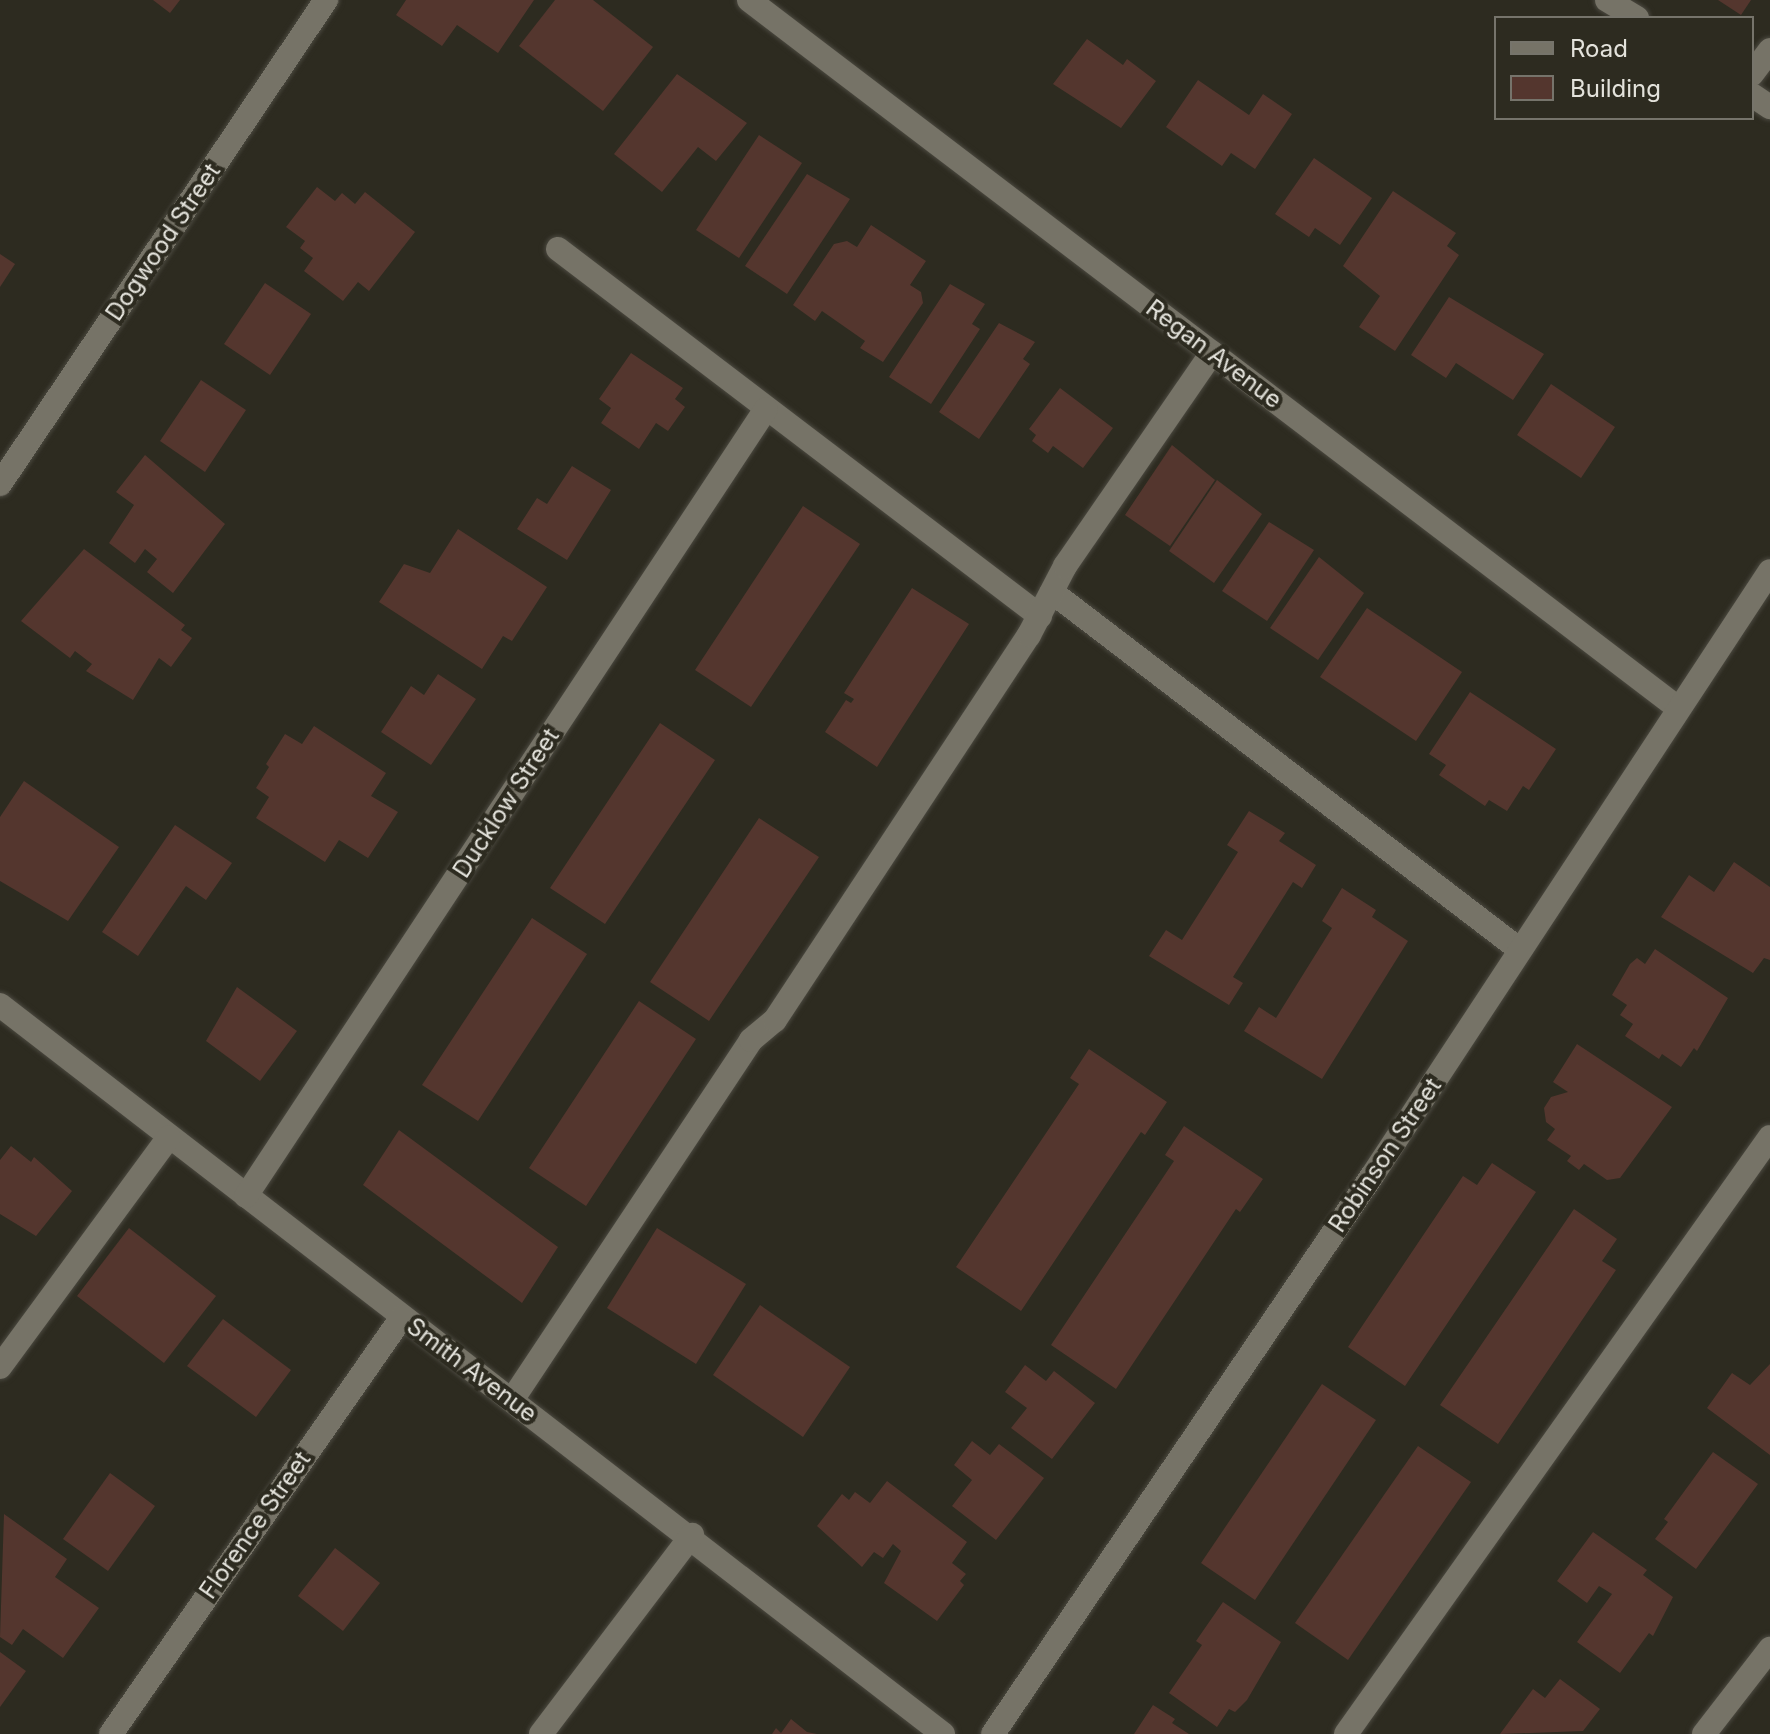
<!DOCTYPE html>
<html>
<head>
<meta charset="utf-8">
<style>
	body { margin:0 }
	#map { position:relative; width:1770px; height:1734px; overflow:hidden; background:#2d2b20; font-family:Inter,sans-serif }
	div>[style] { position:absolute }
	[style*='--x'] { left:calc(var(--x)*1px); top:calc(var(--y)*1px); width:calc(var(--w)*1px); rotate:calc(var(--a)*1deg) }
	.building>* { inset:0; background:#54362e }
	.roads { filter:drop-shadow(0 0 2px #4b4940) drop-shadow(0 0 2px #4b4940) }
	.minor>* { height:24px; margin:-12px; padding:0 12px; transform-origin:12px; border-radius:12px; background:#767367 }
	span { translate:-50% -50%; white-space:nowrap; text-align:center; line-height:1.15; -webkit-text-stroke:8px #2d2b20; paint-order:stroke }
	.street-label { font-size:24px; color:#e3e2db }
	.legend { position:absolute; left:1494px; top:16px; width:260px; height:104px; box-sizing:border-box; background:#2d2b20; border:2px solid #76746b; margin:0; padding:10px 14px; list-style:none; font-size:24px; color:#e3e2db }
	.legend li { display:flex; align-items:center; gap:16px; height:40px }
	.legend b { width:40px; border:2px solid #76746b }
</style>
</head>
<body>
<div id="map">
	<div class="building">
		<i style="clip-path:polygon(153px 0,180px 0,170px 13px)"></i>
		<i style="clip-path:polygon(406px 0,534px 0,498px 53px,457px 25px,442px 46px,396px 15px)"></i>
		<i style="clip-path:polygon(555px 0,593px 0,653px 47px,603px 111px,519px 46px)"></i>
		<i style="clip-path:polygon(1718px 0,1751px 0,1741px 15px)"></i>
		<i style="clip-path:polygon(1087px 39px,1123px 65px,1127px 59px,1156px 81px,1121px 128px,1053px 84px)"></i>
		<i style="clip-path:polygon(677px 74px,747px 123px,716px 161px,698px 147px,662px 192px,614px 154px)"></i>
		<i style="clip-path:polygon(1198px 80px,1249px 115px,1263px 94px,1292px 114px,1255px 169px,1231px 153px,1222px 166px,1166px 127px)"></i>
		<i style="clip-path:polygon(759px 135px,802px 163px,739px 258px,696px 230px)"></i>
		<i style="clip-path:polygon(1314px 158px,1372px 198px,1340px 245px,1315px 228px,1309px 237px,1275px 214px)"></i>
		<i style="clip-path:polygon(807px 174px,850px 199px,787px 294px,745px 266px)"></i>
		<i style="clip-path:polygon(317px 187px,335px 201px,342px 193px,355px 204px,365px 192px,415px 232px,369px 291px,358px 282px,343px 301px,304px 271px,313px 258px,300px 248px,305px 241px,286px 227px)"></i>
		<i style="clip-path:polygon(1393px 191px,1456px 233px,1447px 246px,1459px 255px,1395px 351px,1359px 327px,1380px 296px,1343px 266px)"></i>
		<i style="clip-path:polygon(871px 225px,926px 261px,910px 285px,921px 292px,923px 303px,883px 362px,860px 348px,865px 341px,822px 311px,815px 321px,793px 305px,834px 244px,847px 241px,857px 247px)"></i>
		<i style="clip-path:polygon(0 254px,15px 264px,0 287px)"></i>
		<i style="clip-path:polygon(265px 283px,311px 314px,270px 375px,224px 344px)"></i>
		<i style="clip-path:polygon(950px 284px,985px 304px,972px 324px,980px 329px,931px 404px,889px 377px)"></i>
		<i style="clip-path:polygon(1449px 297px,1544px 354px,1513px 400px,1456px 363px,1446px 378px,1411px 355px)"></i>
		<i style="clip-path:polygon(999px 323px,1035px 342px,1023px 359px,1030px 364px,979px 439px,939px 412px)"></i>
		<i style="clip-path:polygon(631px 353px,683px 388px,675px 399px,685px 407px,668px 431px,656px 423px,639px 449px,601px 423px,611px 408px,599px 399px)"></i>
		<i style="clip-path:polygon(201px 380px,246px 410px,205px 472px,160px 441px)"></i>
		<i style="clip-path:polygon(1551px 384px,1615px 427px,1581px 478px,1517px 435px)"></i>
		<i style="clip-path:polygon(1060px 388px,1113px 428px,1083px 468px,1053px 446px,1048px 453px,1032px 441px,1036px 435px,1029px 429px)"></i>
		<i style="clip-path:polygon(1172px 445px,1215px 480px,1170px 546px,1125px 515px)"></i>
		<i style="clip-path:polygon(145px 455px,225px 524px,173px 593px,147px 572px,157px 559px,145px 549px,135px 563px,109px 543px,134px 505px,116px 492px)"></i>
		<i style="clip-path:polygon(572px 466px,611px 490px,567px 560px,517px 529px,537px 498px,547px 504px)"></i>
		<i style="clip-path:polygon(1217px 480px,1262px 514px,1214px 583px,1169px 551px)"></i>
		<i style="clip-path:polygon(803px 506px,860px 544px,751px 707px,695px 670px)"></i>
		<i style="clip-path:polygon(1269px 522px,1314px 550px,1267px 621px,1222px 591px)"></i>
		<i style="clip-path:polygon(458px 529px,547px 587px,512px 641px,503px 636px,482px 669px,379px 602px,404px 564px,430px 573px)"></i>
		<i style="clip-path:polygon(84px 549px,185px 625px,181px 630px,192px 638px,171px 667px,159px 658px,133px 700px,86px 671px,92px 664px,75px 651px,70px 658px,21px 621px)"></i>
		<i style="clip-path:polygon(1319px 557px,1364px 593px,1318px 660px,1270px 628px)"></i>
		<i style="clip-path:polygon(912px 588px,969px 624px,877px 767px,825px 732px,846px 700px,851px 703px,854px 699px,844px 693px)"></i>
		<i style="clip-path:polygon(1367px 608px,1462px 672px,1416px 741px,1320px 677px)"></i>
		<i style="clip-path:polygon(438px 674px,476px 699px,431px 765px,381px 732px,411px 686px,424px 695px)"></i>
		<i style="clip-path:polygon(1470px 692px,1556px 749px,1529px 790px,1523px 786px,1507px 811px,1489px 800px,1485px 806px,1439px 775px,1446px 765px,1429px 754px)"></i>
		<i style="clip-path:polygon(660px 723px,715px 760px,605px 924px,550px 888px)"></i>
		<i style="clip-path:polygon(314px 726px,386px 773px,371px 796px,398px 812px,368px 858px,339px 840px,325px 862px,256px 818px,269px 797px,256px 788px,269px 767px,266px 764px,285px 734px,302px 744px)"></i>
		<i style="clip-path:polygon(24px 781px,119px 847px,68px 921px,0 881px,0 817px)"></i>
		<i style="clip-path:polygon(1249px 811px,1285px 833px,1279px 841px,1316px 865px,1302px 888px,1293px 882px,1233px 977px,1243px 983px,1229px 1005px,1149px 956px,1166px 930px,1182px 940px,1238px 852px,1227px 845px)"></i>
		<i style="clip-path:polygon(759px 818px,819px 857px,709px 1021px,650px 982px)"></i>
		<i style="clip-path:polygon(175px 825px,232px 863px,206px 900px,186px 886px,138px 956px,102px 932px)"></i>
		<i style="clip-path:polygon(1734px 862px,1770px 887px,1770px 960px,1764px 958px,1753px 973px,1661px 917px,1689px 875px,1714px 892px)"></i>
		<i style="clip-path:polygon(1342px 888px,1376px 910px,1372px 917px,1408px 941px,1322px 1079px,1244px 1031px,1259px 1007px,1276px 1018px,1332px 928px,1322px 921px)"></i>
		<i style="clip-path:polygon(532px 918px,587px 954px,478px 1121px,422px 1085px)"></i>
		<i style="clip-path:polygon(1655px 949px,1728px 998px,1697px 1051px,1694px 1048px,1681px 1067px,1662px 1054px,1659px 1059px,1625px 1036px,1633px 1024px,1620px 1015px,1627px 1005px,1612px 995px,1630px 964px,1637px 958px,1645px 964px)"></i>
		<i style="clip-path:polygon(237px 987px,297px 1031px,260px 1081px,206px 1041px)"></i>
		<i style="clip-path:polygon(639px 1001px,696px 1039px,586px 1206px,529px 1168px)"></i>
		<i style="clip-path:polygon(1577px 1044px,1672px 1107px,1620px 1178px,1607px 1180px,1584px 1164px,1579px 1170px,1567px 1161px,1571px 1156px,1547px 1140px,1555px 1129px,1546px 1122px,1544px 1108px,1551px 1097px,1568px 1092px,1553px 1082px)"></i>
		<i style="clip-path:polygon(1089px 1049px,1167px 1102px,1145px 1135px,1141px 1132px,1021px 1311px,956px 1267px,1079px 1084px,1070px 1078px)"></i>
		<i style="clip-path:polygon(1184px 1126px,1263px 1179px,1240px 1212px,1236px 1209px,1116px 1389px,1051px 1345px,1174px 1161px,1165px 1155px)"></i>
		<i style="clip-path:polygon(399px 1130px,558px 1247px,522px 1303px,363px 1185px)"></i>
		<i style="clip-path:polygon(11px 1146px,31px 1162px,34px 1157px,72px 1191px,36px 1236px,0 1214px,0 1160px)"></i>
		<i style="clip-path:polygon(1492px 1163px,1536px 1192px,1405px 1386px,1348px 1347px,1463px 1176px,1477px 1185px)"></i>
		<i style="clip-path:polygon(1574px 1209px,1617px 1239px,1602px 1261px,1616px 1270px,1498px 1444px,1440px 1405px)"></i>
		<i style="clip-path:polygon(129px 1228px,216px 1296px,164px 1363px,77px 1296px)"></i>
		<i style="clip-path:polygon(657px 1228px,746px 1284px,696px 1364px,607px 1308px)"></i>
		<i style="clip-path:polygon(760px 1305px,850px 1367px,803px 1437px,713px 1375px)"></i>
		<i style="clip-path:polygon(223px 1319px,291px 1370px,256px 1417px,187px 1366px)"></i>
		<i style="clip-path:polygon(1770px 1364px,1770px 1455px,1707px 1408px,1732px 1373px,1750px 1385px)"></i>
		<i style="clip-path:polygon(1025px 1365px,1046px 1381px,1054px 1371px,1095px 1403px,1052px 1459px,1011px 1428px,1027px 1408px,1005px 1392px)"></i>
		<i style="clip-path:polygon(1322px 1384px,1376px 1420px,1255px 1600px,1201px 1563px)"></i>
		<i style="clip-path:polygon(972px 1441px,990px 1455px,999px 1444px,1044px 1478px,996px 1540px,952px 1506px,972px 1480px,954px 1465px)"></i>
		<i style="clip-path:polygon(1418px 1446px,1471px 1482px,1348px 1660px,1295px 1623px)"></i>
		<i style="clip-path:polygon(1713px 1452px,1758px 1484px,1696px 1569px,1655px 1539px,1668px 1522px,1664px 1519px)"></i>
		<i style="clip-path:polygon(110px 1473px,155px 1506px,108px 1571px,63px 1539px)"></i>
		<i style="clip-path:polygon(887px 1481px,967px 1542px,952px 1563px,966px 1574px,960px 1581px,964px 1585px,937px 1621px,884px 1583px,901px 1551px,893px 1544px,883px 1558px,874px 1552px,862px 1567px,817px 1526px,842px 1494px,849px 1500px,855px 1492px,870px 1503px)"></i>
		<i style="clip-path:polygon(4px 1514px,67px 1559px,55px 1577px,99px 1608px,63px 1658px,23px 1629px,12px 1645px,0 1637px)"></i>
		<i style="clip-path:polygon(1593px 1532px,1647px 1570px,1643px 1575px,1673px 1597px,1653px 1636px,1649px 1633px,1620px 1673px,1577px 1642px,1612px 1594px,1599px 1586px,1587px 1603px,1557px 1581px)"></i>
		<i style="clip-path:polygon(335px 1548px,380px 1583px,343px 1631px,298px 1596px)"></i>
		<i style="clip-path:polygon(1223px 1602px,1281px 1642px,1247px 1700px,1235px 1712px,1229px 1709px,1217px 1727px,1169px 1693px,1202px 1645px,1196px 1641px)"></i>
		<i style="clip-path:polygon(0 1652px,26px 1671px,0 1707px)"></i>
		<i style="clip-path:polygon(1560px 1679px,1600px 1709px,1583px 1731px,1500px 1734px,1533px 1689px,1545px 1698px)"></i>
		<i style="clip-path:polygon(1153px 1705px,1175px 1719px,1172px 1723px,1189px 1734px,1134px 1734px)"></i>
		<i style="clip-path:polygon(791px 1719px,807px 1732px,817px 1734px,772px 1734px,776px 1728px,781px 1733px)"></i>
	</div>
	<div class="roads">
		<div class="minor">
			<i style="--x:749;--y:0;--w:1168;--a:37.31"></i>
			<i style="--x:1607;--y:0;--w:35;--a:31"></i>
			<i style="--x:1752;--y:74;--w:30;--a:-53"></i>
			<i style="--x:1752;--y:95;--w:22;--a:34"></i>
			<i style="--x:558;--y:249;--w:606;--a:37.29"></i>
			<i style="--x:0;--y:484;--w:584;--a:-56.04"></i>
			<i style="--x:1052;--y:592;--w:589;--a:37.41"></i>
			<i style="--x:0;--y:1005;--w:1192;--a:37.71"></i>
			<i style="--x:246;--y:1196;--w:943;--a:-56.55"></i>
			<i style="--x:0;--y:1367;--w:285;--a:-53.7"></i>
			<i style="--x:512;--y:1400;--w:432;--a:-56.4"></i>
			<i style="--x:751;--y:1040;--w:31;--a:-40"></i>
			<i style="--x:775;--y:1020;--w:461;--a:-56.6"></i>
			<i style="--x:1029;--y:635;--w:78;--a:-62.4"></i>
			<i style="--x:1065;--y:566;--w:259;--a:-55.4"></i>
			<i style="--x:111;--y:1734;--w:508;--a:-55.09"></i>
			<i style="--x:541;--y:1734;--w:250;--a:-52.8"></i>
			<i style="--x:993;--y:1734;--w:675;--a:-55.82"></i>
			<i style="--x:1372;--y:1176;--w:724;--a:-56.66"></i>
			<i style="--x:1346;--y:1734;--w:732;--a:-54.62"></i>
			<i style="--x:1704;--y:1734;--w:108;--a:-52.2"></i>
		</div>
	</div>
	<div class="street-label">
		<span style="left:163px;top:242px;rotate:-56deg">Dogwood Street</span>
		<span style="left:1214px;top:354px;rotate:37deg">Regan Avenue</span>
		<span style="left:506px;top:803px;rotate:-57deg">Ducklow Street</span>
		<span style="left:1385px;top:1155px;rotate:-56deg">Robinson Street</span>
		<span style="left:472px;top:1370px;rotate:37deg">Smith Avenue</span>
		<span style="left:255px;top:1525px;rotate:-55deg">Florence Street</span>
	</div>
	<ul class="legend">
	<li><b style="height:10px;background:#767367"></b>Road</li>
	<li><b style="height:22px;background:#54362e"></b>Building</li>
	</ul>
</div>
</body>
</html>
